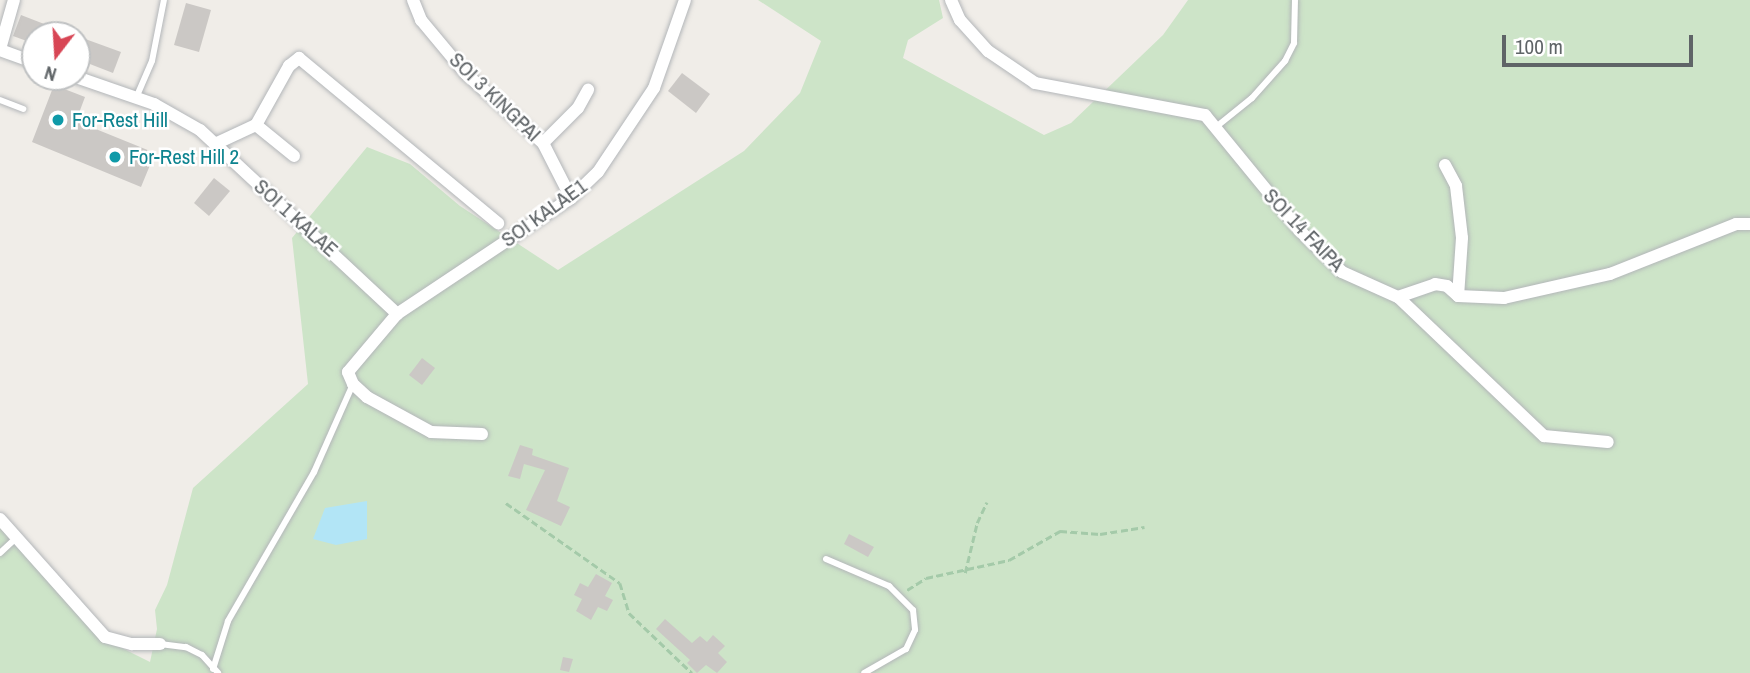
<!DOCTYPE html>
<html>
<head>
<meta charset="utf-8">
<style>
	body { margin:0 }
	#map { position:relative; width:1750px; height:673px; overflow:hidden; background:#f0ede8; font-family:"Archivo Narrow",sans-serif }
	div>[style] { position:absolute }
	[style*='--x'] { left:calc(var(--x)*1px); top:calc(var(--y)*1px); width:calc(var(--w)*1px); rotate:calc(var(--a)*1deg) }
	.green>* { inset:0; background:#cde4c8 }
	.water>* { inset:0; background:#b2e5f6 }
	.building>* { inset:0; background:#cbc8c5 }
	.path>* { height:2.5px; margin-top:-1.25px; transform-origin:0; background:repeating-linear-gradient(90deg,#a4caa9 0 7px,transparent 0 10.5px) }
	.roads { filter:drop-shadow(0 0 2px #b3b6b9) drop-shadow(0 0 2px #b3b6b9) }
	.service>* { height:6px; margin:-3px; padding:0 3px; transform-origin:3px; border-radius:3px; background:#fff }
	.minor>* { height:12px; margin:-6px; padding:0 6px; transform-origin:6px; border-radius:6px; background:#fff }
	.dots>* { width:19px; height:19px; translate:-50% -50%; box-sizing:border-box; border:4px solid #fff; border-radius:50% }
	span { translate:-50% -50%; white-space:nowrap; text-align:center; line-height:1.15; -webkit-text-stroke:5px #fff; paint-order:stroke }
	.street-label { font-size:21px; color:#5f6467 }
	.culture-label { font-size:21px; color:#0d838f }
	.left { translate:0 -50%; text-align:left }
	.north { position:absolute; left:21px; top:21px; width:70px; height:70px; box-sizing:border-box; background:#fff; border:2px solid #bfc1c2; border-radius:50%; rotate:197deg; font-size:19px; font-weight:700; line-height:28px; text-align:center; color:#5f6467 }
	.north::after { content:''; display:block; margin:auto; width:24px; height:32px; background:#d84655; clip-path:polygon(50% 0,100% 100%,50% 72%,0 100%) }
	.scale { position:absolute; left:1502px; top:35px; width:191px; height:32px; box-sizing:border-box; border:4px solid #5f6467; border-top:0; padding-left:9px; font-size:21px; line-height:24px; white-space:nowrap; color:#5f6467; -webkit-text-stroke:5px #fff; paint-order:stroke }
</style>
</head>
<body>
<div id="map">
	<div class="green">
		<i style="clip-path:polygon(758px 0,939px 0,943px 18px,908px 40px,903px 58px,1044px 135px,1071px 123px,1163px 35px,1188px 0,1750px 0,1750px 673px,0 673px,0 526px,96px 635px,150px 662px,157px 629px,155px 610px,167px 585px,193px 488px,308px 384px,292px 238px,367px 147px,410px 164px,460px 206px,558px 270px,744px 151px,800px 93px,821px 41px)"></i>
	</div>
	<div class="water">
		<i style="clip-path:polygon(367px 501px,367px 539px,336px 545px,313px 539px,325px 508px)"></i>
	</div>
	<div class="building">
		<i style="clip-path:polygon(186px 3px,211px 10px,199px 52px,174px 45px)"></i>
		<i style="clip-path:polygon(21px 15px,70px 34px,70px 35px,35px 35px,35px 44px,13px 36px)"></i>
		<i style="clip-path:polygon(77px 36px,121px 52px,113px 73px,77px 59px)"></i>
		<i style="clip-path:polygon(682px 73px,710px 94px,696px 113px,668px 91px)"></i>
		<i style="clip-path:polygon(54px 85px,85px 97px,76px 121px,155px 153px,141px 187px,32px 142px)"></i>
		<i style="clip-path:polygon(214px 178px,230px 191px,209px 216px,194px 203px)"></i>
		<i style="clip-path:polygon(422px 358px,435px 368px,422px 385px,409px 375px)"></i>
		<i style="clip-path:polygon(520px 445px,533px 449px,532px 455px,569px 468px,557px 501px,570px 507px,561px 526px,526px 510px,545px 470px,524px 464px,520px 479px,508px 476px)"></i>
		<i style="clip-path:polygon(849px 534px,874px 547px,868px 557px,844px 544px)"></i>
		<i style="clip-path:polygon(596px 574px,612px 583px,605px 596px,613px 600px,607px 611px,598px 607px,591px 620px,576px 611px,582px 599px,574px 595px,580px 583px,588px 587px)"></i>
		<i style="clip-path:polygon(665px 619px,692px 643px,700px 636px,707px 642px,713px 635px,725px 646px,718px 653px,727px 662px,717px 673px,706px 665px,697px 673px,687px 663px,690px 660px,656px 629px)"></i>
		<i style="clip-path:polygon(563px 657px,573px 659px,569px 672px,560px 670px)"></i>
	</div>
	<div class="path">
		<i style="--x:506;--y:503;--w:139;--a:35.1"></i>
		<i style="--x:620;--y:583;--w:31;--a:73"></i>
		<i style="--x:629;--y:613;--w:87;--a:43.6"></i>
		<i style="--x:965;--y:573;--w:51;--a:-76.5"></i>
		<i style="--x:977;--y:523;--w:23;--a:-65"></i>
		<i style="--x:907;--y:590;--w:22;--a:-32"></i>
		<i style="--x:926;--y:578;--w:85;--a:-12.2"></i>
		<i style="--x:1009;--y:560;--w:59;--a:-29.6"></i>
		<i style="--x:1060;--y:531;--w:40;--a:4.3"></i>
		<i style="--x:1100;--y:534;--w:45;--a:-9"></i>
	</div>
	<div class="roads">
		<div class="service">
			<i style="--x:136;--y:98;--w:40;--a:-66.6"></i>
			<i style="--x:152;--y:61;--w:62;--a:-78.9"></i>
			<i style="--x:0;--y:100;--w:25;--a:21"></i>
			<i style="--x:1216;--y:127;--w:46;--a:-38.9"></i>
			<i style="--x:1252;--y:98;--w:50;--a:-48.3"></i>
			<i style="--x:1285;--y:61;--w:20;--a:-63"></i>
			<i style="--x:1294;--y:43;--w:43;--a:-88.7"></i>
			<i style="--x:0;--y:553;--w:22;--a:-43"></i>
			<i style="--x:826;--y:559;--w:69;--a:23.2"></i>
			<i style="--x:889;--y:586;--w:34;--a:45"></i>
			<i style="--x:913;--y:610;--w:20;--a:84"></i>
			<i style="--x:915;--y:630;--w:21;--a:115"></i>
			<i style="--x:906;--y:649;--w:48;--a:150.3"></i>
			<i style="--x:160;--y:644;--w:26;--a:7"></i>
			<i style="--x:186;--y:647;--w:18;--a:27"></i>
			<i style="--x:202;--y:655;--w:24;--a:48"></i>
			<i style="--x:213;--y:669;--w:50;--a:-72.6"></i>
			<i style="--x:228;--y:621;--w:172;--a:-60"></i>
			<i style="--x:314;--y:472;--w:96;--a:-66.1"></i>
		</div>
		<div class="minor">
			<i style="--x:413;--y:0;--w:22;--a:68"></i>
			<i style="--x:421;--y:20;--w:70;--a:50.2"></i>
			<i style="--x:466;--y:74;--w:103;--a:41.9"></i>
			<i style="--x:543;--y:143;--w:62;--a:63"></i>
			<i style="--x:951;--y:0;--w:22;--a:66"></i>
			<i style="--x:960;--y:20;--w:42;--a:47.9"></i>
			<i style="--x:988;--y:51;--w:57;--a:34.2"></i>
			<i style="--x:1035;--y:83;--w:173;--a:10.7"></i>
			<i style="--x:1205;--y:115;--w:149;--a:50.7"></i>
			<i style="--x:1299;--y:230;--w:60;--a:44.3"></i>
			<i style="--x:1342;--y:272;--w:61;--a:24.1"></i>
			<i style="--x:1398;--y:297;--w:39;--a:-19"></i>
			<i style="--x:1435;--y:284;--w:12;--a:9"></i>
			<i style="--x:1447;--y:286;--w:15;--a:42"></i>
			<i style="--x:1458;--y:296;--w:46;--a:2.5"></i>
			<i style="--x:1504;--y:298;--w:109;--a:-12.8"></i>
			<i style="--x:1610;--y:274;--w:136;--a:-21.6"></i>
			<i style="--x:1736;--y:224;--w:14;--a:0"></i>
			<i style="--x:0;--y:49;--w:51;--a:-74.1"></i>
			<i style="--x:0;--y:50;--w:37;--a:20"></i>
			<i style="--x:76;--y:77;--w:83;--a:19.1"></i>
			<i style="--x:154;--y:104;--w:53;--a:29.5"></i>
			<i style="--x:200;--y:130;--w:270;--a:43"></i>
			<i style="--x:256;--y:125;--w:49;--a:39.2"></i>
			<i style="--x:543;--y:143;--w:49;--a:-45"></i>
			<i style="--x:578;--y:108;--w:21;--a:-61"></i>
			<i style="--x:215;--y:144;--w:45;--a:-24.9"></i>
			<i style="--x:256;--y:125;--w:68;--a:-60.8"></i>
			<i style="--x:289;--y:66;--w:13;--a:-39"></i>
			<i style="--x:299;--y:58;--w:259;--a:39.7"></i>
			<i style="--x:1445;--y:165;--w:24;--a:62"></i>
			<i style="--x:1456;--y:186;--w:52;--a:83.4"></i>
			<i style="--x:1462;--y:238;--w:58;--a:93.9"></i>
			<i style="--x:1398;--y:297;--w:202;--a:43.6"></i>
			<i style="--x:1544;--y:436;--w:64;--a:5.4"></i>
			<i style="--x:482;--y:434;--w:51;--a:-177.8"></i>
			<i style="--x:431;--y:432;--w:73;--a:-151.3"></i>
			<i style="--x:367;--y:397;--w:19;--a:-137"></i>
			<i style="--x:353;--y:384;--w:13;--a:-113"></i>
			<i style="--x:348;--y:372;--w:76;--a:-49.8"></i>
			<i style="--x:397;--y:314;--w:209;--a:-33.7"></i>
			<i style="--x:571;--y:198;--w:37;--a:-44"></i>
			<i style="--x:598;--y:172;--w:101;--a:-56.3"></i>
			<i style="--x:654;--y:88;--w:93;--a:-70.6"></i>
			<i style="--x:0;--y:519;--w:158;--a:48.3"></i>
			<i style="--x:105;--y:637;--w:28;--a:15"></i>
			<i style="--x:132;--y:644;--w:28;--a:0"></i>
		</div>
	</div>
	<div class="dots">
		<i style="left:58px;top:120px;background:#0f9aa8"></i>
		<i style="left:115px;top:157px;background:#0f9aa8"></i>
	</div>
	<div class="street-label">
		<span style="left:495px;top:97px;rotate:44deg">SOI 3 KINGPAI</span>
		<span style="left:544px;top:213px;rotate:-36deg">SOI KALAE1</span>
		<span style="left:296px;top:218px;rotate:42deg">SOI 1 KALAE</span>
		<span style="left:1304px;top:230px;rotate:46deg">SOI 14 FAIPA</span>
	</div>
	<div class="culture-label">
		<span class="left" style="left:72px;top:120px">For-Rest Hill</span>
		<span class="left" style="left:129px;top:157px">For-Rest Hill 2</span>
	</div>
	<div class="north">N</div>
	<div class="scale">100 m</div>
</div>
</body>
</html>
